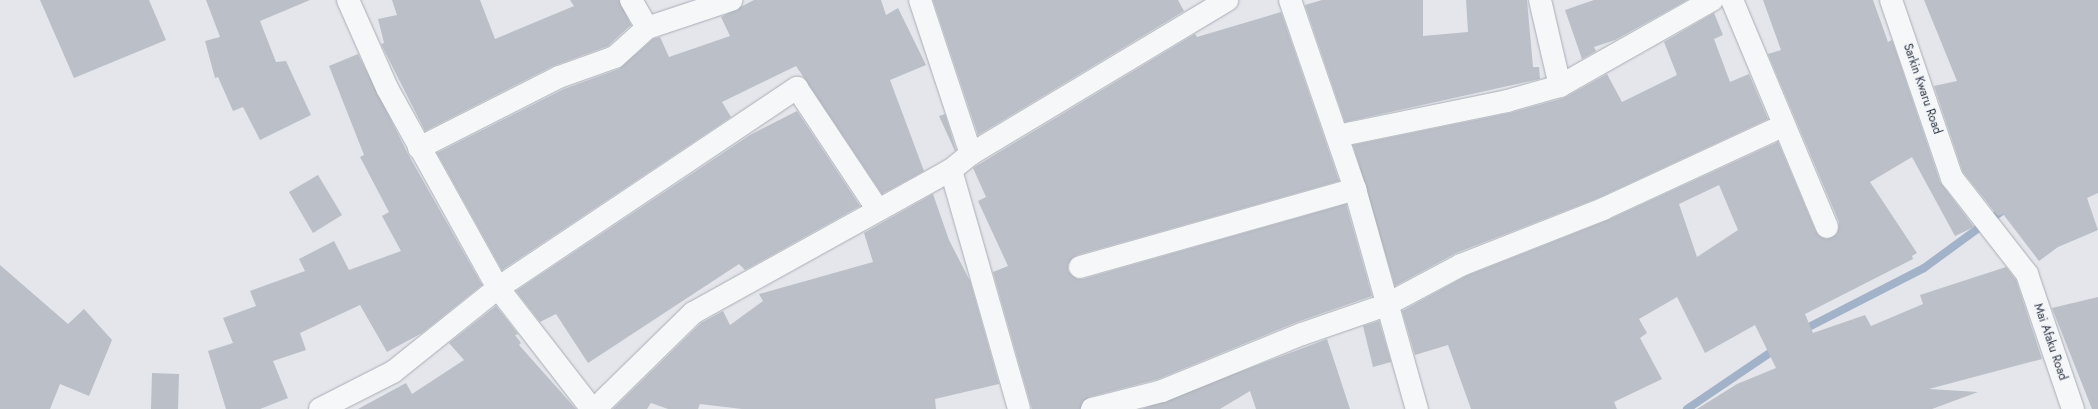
<!DOCTYPE html>
<html>
<head>
<meta charset="utf-8">
<style>
	body { margin:0 }
	#map { position:relative; width:2098px; height:409px; overflow:hidden; background:#e4e6eb; font-family:Jost,sans-serif }
	div>[style] { position:absolute }
	[style*='--x'] { left:calc(var(--x)*1px); top:calc(var(--y)*1px); width:calc(var(--w)*1px); rotate:calc(var(--a)*1deg) }
	.stream>* { height:8px; margin:-4px; padding:0 4px; transform-origin:4px; border-radius:4px; background:#a2b2c8 }
	.building>* { inset:0; background:#bbbfc7 }
	.roads { filter:drop-shadow(0 0 1px #a9adb5) drop-shadow(0 0 1px #a9adb5) }
	.street>* { height:22px; margin:-11px; padding:0 11px; transform-origin:11px; border-radius:11px; background:#f6f7f9 }
	span { translate:-50% -50%; white-space:nowrap; text-align:center; line-height:1.15; -webkit-text-stroke:4px #f3f5f8; paint-order:stroke }
	.street-label { font-size:12px; color:#2c3342 }
</style>
</head>
<body>
<div id="map">
	<div class="stream">
		<i style="--x:1801;--y:331;--w:138;--a:-27.1"></i>
		<i style="--x:1924;--y:268;--w:100;--a:-36.1"></i>
		<i style="--x:1687;--y:409;--w:109;--a:-34.1"></i>
	</div>
	<div class="building">
		<i style="clip-path:polygon(40px 0,149px 0,166px 40px,74px 78px)"></i>
		<i style="clip-path:polygon(206px 0,310px 0,260px 21px,276px 62px,286px 61px,311px 115px,260px 140px,243px 107px,233px 111px,218px 77px,215px 78px,205px 41px,220px 37px)"></i>
		<i style="clip-path:polygon(392px 0,480px 0,495px 39px,574px 6px,570px 0,619px 0,631px 25px,608px 46px,553px 66px,425px 131px,381px 44px,384px 43px,378px 19px,397px 15px)"></i>
		<i style="clip-path:polygon(754px 0,881px 0,886px 15px,898px 8px,926px 65px,890px 80px,924px 171px,882px 194px,796px 66px,722px 102px,731px 117px,502px 270px,437px 153px,564px 89px,619px 69px,653px 39px,660px 37px,669px 57px,730px 36px,721px 17px)"></i>
		<i style="clip-path:polygon(933px 0,1178px 0,1184px 11px,978px 135px)"></i>
		<i style="clip-path:polygon(1322px 0,1423px 0,1423px 36px,1468px 32px,1466px 0,1527px 0,1533px 67px,1539px 67px,1540px 79px,1345px 122px,1305px 5px)"></i>
		<i style="clip-path:polygon(1594px 0,1687px 0,1615px 40px,1594px 47px,1596px 51px,1582px 59px,1565px 10px)"></i>
		<i style="clip-path:polygon(evenodd,1763px 0,1873px 0,1888px 42px,1892px 40px,1940px 182px,1974px 227px,1955px 236px,1912px 157px,1870px 182px,1917px 253px,1912px 256px,1913px 259px,1805px 314px,1813px 333px,1865px 315px,1871px 326px,1923px 304px,1920px 295px,2006px 267px,2016px 280px,2042px 359px,1929px 389px,1978px 392px,1932px 409px,1697px 409px,1737px 384px,1776px 368px,1755px 325px,1705px 353px,1677px 297px,1639px 319px,1647px 333px,1640px 338px,1662px 379px,1614px 402px,1617px 409px,1471px 409px,1448px 345px,1415px 355px,1402px 311px,1466px 276px,1608px 220px,1778px 142px,1816px 232px,1826px 239px,1837px 234px,1839px 222px,1768px 54px,1781px 50px,1763px 0,1719px 185px,1738px 230px,1697px 257px,1679px 204px,1719px 185px)"></i>
		<i style="clip-path:polygon(1924px 0,2098px 0,2098px 193px,2087px 198px,2098px 230px,2058px 247px,2039px 261px,2003px 214px,1998px 216px,1963px 172px,1934px 86px,1957px 81px)"></i>
		<i style="clip-path:polygon(1281px 12px,1339px 181px,1077px 255px,1068px 264px,1068px 271px,1077px 279px,1083px 279px,1346px 204px,1372px 296px,1297px 322px,1158px 379px,1089px 397px,1080px 409px,1032px 409px,993px 272px,1008px 266px,978px 201px,986px 197px,973px 168px,1195px 34px,1197px 37px)"></i>
		<i style="clip-path:polygon(1714px 13px,1723px 35px,1714px 39px,1730px 82px,1749px 74px,1768px 119px,1598px 198px,1456px 253px,1395px 286px,1353px 145px,1510px 113px,1564px 98px,1607px 74px,1622px 102px,1677px 75px,1664px 42px)"></i>
		<i style="clip-path:polygon(358px 54px,408px 154px,482px 285px,422px 333px,387px 352px,360px 305px,300px 333px,306px 350px,273px 361px,288px 398px,260px 409px,226px 409px,208px 351px,233px 343px,223px 318px,256px 306px,250px 291px,305px 271px,299px 259px,334px 241px,349px 270px,401px 251px,382px 216px,389px 212px,360px 157px,364px 155px,329px 66px)"></i>
		<i style="clip-path:polygon(797px 111px,860px 206px,745px 270px,739px 264px,588px 363px,556px 314px,540px 322px,516px 291px,750px 135px)"></i>
		<i style="clip-path:polygon(945px 114px,956px 150px,955px 151px,939px 116px)"></i>
		<i style="clip-path:polygon(318px 175px,342px 215px,313px 233px,289px 192px)"></i>
		<i style="clip-path:polygon(933px 194px,949px 240px,970px 281px,999px 384px,935px 399px,936px 409px,742px 409px,700px 404px,698px 409px,668px 409px,651px 403px,647px 409px,613px 409px,701px 323px,723px 311px,730px 325px,763px 301px,759px 294px,873px 262px,864px 233px)"></i>
		<i style="clip-path:polygon(0 265px,68px 324px,84px 309px,112px 340px,89px 396px,60px 384px,50px 409px,0 409px)"></i>
		<i style="clip-path:polygon(2098px 297px,2098px 409px,2092px 409px,2052px 308px)"></i>
		<i style="clip-path:polygon(496px 306px,518px 334px,515px 335px,521px 343px,519px 345px,576px 409px,358px 409px,406px 383px,412px 394px,464px 360px,449px 343px)"></i>
		<i style="clip-path:polygon(1379px 321px,1391px 362px,1373px 367px,1363px 326px)"></i>
		<i style="clip-path:polygon(1327px 339px,1350px 409px,1256px 409px,1250px 391px,1220px 409px,1142px 409px)"></i>
		<i style="clip-path:polygon(152px 373px,179px 374px,178px 409px,151px 409px)"></i>
	</div>
	<div class="roads">
		<div class="street">
			<i style="--x:348;--y:0;--w:96;--a:66.1"></i>
			<i style="--x:387;--y:88;--w:229;--a:61"></i>
			<i style="--x:498;--y:288;--w:153;--a:52.2"></i>
			<i style="--x:631;--y:0;--w:32;--a:60"></i>
			<i style="--x:920;--y:0;--w:162;--a:71.7"></i>
			<i style="--x:1290;--y:0;--w:200;--a:71"></i>
			<i style="--x:1355;--y:189;--w:229;--a:74.3"></i>
			<i style="--x:1540;--y:0;--w:88;--a:76.9"></i>
			<i style="--x:1732;--y:0;--w:246;--a:67.3"></i>
			<i style="--x:1891;--y:0;--w:188;--a:71.1"></i>
			<i style="--x:1952;--y:178;--w:122;--a:52"></i>
			<i style="--x:2027;--y:274;--w:143;--a:71.2"></i>
			<i style="--x:1337;--y:136;--w:174;--a:-11.6"></i>
			<i style="--x:1507;--y:101;--w:55;--a:-15.8"></i>
			<i style="--x:1560;--y:86;--w:175;--a:-29.5"></i>
			<i style="--x:419;--y:148;--w:157;--a:-26.9"></i>
			<i style="--x:559;--y:77;--w:59;--a:-19.7"></i>
			<i style="--x:615;--y:57;--w:43;--a:-42.2"></i>
			<i style="--x:647;--y:28;--w:89;--a:-18.4"></i>
			<i style="--x:951;--y:170;--w:248;--a:74.1"></i>
			<i style="--x:1080;--y:267;--w:286;--a:-15.8"></i>
			<i style="--x:320;--y:409;--w:82;--a:-26.9"></i>
			<i style="--x:393;--y:372;--w:134;--a:-38.7"></i>
			<i style="--x:498;--y:288;--w:360;--a:-33.8"></i>
			<i style="--x:797;--y:88;--w:146;--a:56.4"></i>
			<i style="--x:595;--y:409;--w:137;--a:-44.4"></i>
			<i style="--x:693;--y:313;--w:295;--a:-29"></i>
			<i style="--x:951;--y:170;--w:26;--a:-39"></i>
			<i style="--x:971;--y:154;--w:299;--a:-31"></i>
			<i style="--x:1092;--y:409;--w:72;--a:-14.4"></i>
			<i style="--x:1162;--y:391;--w:151;--a:-22.2"></i>
			<i style="--x:1302;--y:334;--w:89;--a:-19"></i>
			<i style="--x:1386;--y:305;--w:85;--a:-28.1"></i>
			<i style="--x:1461;--y:265;--w:153;--a:-21.5"></i>
			<i style="--x:1603;--y:209;--w:198;--a:-24.8"></i>
		</div>
	</div>
	<div class="street-label">
		<span style="left:1922px;top:89px;rotate:71deg">Sarkin Kwaru Road</span>
		<span style="left:2050px;top:342px;rotate:71deg">Mai Afaku Road</span>
	</div>
</div>
</body>
</html>
